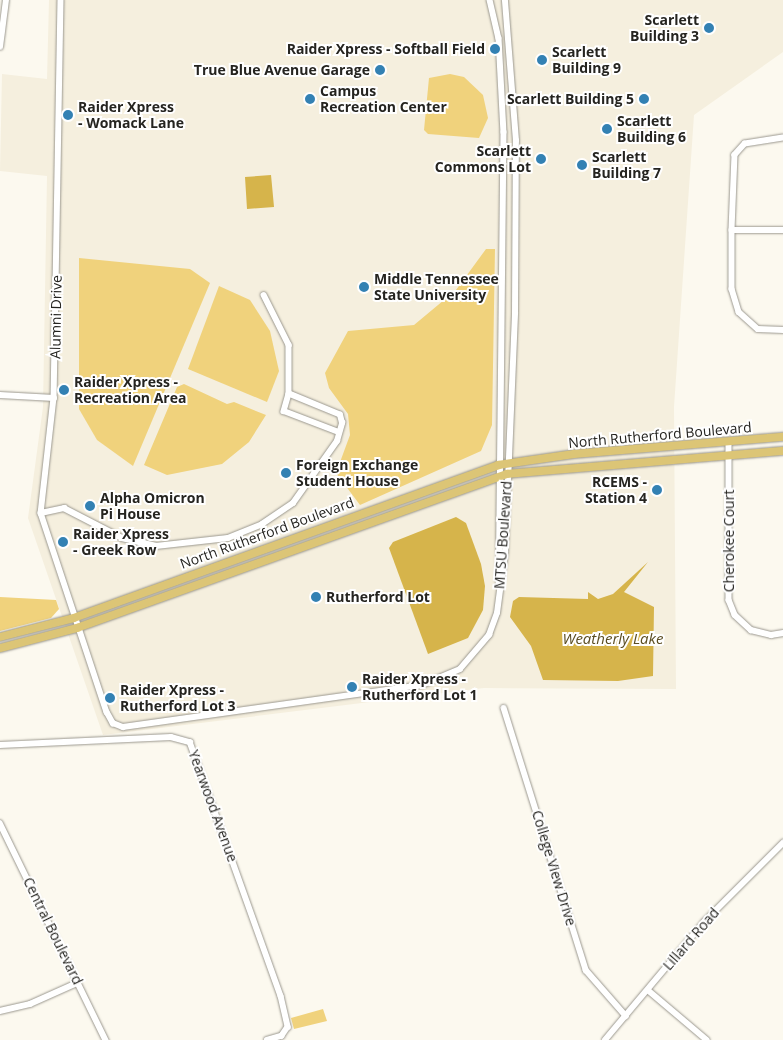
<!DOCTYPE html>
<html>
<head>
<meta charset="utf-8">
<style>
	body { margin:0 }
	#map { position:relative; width:783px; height:1040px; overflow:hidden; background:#fcf9ef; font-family:"Open Sans",sans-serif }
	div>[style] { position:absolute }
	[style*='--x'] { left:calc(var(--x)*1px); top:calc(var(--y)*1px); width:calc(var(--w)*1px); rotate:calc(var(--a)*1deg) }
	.built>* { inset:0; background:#f5efde }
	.green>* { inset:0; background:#f0d27c }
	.water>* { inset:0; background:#d6b44b }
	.roads { filter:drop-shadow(0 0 1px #9b988f) drop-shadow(0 0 1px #9b988f) }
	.minor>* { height:5.5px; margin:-2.75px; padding:0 2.75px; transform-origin:2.75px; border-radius:2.75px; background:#fff }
	.major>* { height:8px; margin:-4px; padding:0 4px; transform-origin:4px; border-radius:4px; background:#dcc576 }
	.dots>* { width:14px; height:14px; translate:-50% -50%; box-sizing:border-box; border:2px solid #fff; border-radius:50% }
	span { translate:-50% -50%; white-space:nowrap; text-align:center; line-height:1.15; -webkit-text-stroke:4px #fff; paint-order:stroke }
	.poi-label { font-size:14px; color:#252420; font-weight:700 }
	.right { translate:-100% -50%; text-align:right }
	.left { translate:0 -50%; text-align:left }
	.street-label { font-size:14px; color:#252420 }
	.water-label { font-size:15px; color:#5b4d22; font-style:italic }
</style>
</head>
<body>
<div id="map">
	<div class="built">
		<i style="clip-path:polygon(49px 0,783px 0,783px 52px,694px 115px,674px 407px,676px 689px,484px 688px,103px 735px,28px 518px,43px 407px,47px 176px,0 171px,2px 74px,47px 79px)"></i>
	</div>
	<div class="green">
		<i style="clip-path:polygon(450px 74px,464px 77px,483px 95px,488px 118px,479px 138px,428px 134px,424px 130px,429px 78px)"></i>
		<i style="clip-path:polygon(486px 249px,495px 249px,492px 425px,481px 451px,360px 505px,336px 473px,350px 435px,348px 414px,329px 388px,325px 373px,348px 331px,414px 325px,456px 290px)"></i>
		<i style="clip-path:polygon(79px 258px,190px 269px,210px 283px,133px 466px,97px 440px,79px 409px)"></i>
		<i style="clip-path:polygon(219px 286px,250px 300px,270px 331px,279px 371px,267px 402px,188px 369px)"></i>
		<i style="clip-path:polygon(184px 384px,227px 404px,234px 402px,266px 415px,249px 442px,222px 464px,167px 475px,144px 465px,177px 387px)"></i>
		<i style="clip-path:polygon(0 597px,56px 600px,59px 609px,51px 618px,0 631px)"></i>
		<i style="clip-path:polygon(323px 1009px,327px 1021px,294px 1029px,291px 1018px)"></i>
	</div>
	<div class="water">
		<i style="clip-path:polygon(271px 175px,274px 207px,247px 209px,245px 177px)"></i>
		<i style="clip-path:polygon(456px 517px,466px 523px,481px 564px,485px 586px,483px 610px,468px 638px,428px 654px,389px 548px,393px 542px)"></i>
		<i style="clip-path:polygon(648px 562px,624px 592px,654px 607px,653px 676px,618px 681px,543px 680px,531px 646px,510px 617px,513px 601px,519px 597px,588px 599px,588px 592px,598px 599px,613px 594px)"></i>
	</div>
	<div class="roads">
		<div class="minor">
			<i style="--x:61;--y:0;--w:398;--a:91"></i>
			<i style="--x:54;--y:398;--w:116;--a:96.4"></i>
			<i style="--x:41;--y:513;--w:210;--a:71.7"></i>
			<i style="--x:107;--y:712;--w:13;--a:61"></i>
			<i style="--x:113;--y:723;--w:11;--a:22"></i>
			<i style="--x:123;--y:727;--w:302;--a:-8"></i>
			<i style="--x:422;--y:685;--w:41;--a:-22.8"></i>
			<i style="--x:460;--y:669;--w:45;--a:-49.5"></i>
			<i style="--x:489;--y:635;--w:23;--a:-70"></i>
			<i style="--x:497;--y:613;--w:61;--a:-82.4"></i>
			<i style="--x:505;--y:553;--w:240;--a:-87.6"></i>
			<i style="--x:515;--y:313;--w:172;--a:-89.7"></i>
			<i style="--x:516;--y:141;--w:141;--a:-94.5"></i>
			<i style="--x:490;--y:0;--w:39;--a:77"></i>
			<i style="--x:499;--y:38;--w:94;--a:87"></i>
			<i style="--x:504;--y:132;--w:450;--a:90.6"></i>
			<i style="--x:0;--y:47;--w:47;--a:-82.7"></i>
			<i style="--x:783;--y:138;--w:38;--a:171"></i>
			<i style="--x:745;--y:144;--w:15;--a:132"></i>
			<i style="--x:735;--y:155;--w:75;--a:92.3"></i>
			<i style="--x:732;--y:230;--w:59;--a:90"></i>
			<i style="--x:732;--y:289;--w:24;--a:73"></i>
			<i style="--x:739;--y:312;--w:25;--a:42"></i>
			<i style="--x:758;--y:329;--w:25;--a:2"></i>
			<i style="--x:732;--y:230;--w:51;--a:0"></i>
			<i style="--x:264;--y:295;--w:56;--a:63.4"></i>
			<i style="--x:289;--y:345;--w:49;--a:90"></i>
			<i style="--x:0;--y:395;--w:54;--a:3.2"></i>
			<i style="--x:729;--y:442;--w:158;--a:90"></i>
			<i style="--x:729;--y:600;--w:16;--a:68"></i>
			<i style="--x:735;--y:615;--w:22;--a:43"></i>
			<i style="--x:751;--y:630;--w:21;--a:14"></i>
			<i style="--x:771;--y:635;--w:12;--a:-9"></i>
			<i style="--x:41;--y:513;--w:24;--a:-12"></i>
			<i style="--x:64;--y:508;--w:65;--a:27.3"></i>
			<i style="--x:122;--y:538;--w:35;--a:13"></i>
			<i style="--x:156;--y:546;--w:72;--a:-6.3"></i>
			<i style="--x:228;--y:538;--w:37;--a:-22"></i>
			<i style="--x:262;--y:524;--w:37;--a:-34"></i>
			<i style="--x:293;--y:503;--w:76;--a:-54.6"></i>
			<i style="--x:337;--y:441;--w:19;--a:-74"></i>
			<i style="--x:342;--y:423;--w:8;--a:-104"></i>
			<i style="--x:340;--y:415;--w:55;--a:-157.6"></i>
			<i style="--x:289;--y:394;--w:18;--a:106"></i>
			<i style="--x:284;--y:411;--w:59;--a:20.9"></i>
			<i style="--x:504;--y:708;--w:275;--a:72.6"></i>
			<i style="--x:586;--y:970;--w:61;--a:49"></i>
			<i style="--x:0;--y:745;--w:171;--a:-2.7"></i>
			<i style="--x:171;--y:737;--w:20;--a:15"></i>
			<i style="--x:190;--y:742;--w:270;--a:70.3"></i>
			<i style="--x:281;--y:996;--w:32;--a:77"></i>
			<i style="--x:288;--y:1027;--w:11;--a:124"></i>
			<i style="--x:282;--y:1036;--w:15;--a:164"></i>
			<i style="--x:0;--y:823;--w:242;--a:64"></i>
			<i style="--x:648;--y:990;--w:77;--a:40.3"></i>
			<i style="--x:0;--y:1011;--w:31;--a:-13"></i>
			<i style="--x:30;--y:1004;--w:51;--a:-24.1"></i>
			<i style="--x:605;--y:1040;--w:154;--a:-50"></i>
			<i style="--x:704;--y:922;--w:112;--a:-45"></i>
		</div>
		<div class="major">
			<i style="--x:0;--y:637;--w:76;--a:-14.4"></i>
			<i style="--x:74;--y:618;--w:451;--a:-19.8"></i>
			<i style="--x:498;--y:465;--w:77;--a:-8.2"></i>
			<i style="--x:574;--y:454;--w:210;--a:-4.7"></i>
			<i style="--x:0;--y:648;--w:80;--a:-14.6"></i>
			<i style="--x:77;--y:628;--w:457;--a:-19.7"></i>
			<i style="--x:507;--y:474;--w:277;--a:-4.8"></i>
		</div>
	</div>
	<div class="dots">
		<i style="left:709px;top:28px;background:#3381b3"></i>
		<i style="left:495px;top:49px;background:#3381b3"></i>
		<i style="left:542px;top:60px;background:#3381b3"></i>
		<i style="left:380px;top:70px;background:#3381b3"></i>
		<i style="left:310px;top:99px;background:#3381b3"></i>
		<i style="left:644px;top:99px;background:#3381b3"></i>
		<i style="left:68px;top:115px;background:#3381b3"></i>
		<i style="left:607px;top:129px;background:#3381b3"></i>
		<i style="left:541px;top:159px;background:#3381b3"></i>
		<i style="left:582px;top:165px;background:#3381b3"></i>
		<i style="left:364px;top:287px;background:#3381b3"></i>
		<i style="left:64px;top:390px;background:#3381b3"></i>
		<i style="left:286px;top:473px;background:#3381b3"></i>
		<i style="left:657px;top:490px;background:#3381b3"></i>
		<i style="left:90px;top:506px;background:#3381b3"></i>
		<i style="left:63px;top:542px;background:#3381b3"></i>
		<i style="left:316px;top:597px;background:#3381b3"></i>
		<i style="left:352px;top:687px;background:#3381b3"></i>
		<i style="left:110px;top:698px;background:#3381b3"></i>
	</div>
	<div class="poi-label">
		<span class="right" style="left:699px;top:28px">Scarlett<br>Building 3</span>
		<span class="right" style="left:485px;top:49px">Raider Xpress - Softball Field</span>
		<span class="left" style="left:552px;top:60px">Scarlett<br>Building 9</span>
		<span class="right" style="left:370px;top:70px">True Blue Avenue Garage</span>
		<span class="left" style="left:320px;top:99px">Campus<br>Recreation Center</span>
		<span class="right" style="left:634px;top:99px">Scarlett Building 5</span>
		<span class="left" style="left:78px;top:115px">Raider Xpress<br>- Womack Lane</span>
		<span class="left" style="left:617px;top:129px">Scarlett<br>Building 6</span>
		<span class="right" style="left:531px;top:159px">Scarlett<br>Commons Lot</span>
		<span class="left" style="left:592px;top:165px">Scarlett<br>Building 7</span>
		<span class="left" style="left:374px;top:287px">Middle Tennessee<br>State University</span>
		<span class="left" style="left:74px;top:390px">Raider Xpress -<br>Recreation Area</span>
		<span class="left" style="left:296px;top:473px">Foreign Exchange<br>Student House</span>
		<span class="right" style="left:647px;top:490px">RCEMS -<br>Station 4</span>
		<span class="left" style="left:100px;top:506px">Alpha Omicron<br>Pi House</span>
		<span class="left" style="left:73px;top:542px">Raider Xpress<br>- Greek Row</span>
		<span class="left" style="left:326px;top:597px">Rutherford Lot</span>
		<span class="left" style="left:362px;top:687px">Raider Xpress -<br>Rutherford Lot 1</span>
		<span class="left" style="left:120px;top:698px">Raider Xpress -<br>Rutherford Lot 3</span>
	</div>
	<div class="street-label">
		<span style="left:56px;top:317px;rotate:-89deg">Alumni Drive</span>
		<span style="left:660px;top:435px;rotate:-5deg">North Rutherford Boulevard</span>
		<span style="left:267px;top:533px;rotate:-20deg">North Rutherford Boulevard</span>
		<span style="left:503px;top:535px;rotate:-86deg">MTSU Boulevard</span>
		<span style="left:729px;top:541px;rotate:-90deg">Cherokee Court</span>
		<span style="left:213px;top:806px;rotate:70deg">Yearwood Avenue</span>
		<span style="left:554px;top:868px;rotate:73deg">College View Drive</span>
		<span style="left:53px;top:931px;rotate:64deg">Central Boulevard</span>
		<span style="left:691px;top:939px;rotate:-49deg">Lillard Road</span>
	</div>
	<div class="water-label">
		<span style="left:613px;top:639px">Weatherly Lake</span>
	</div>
</div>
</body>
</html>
